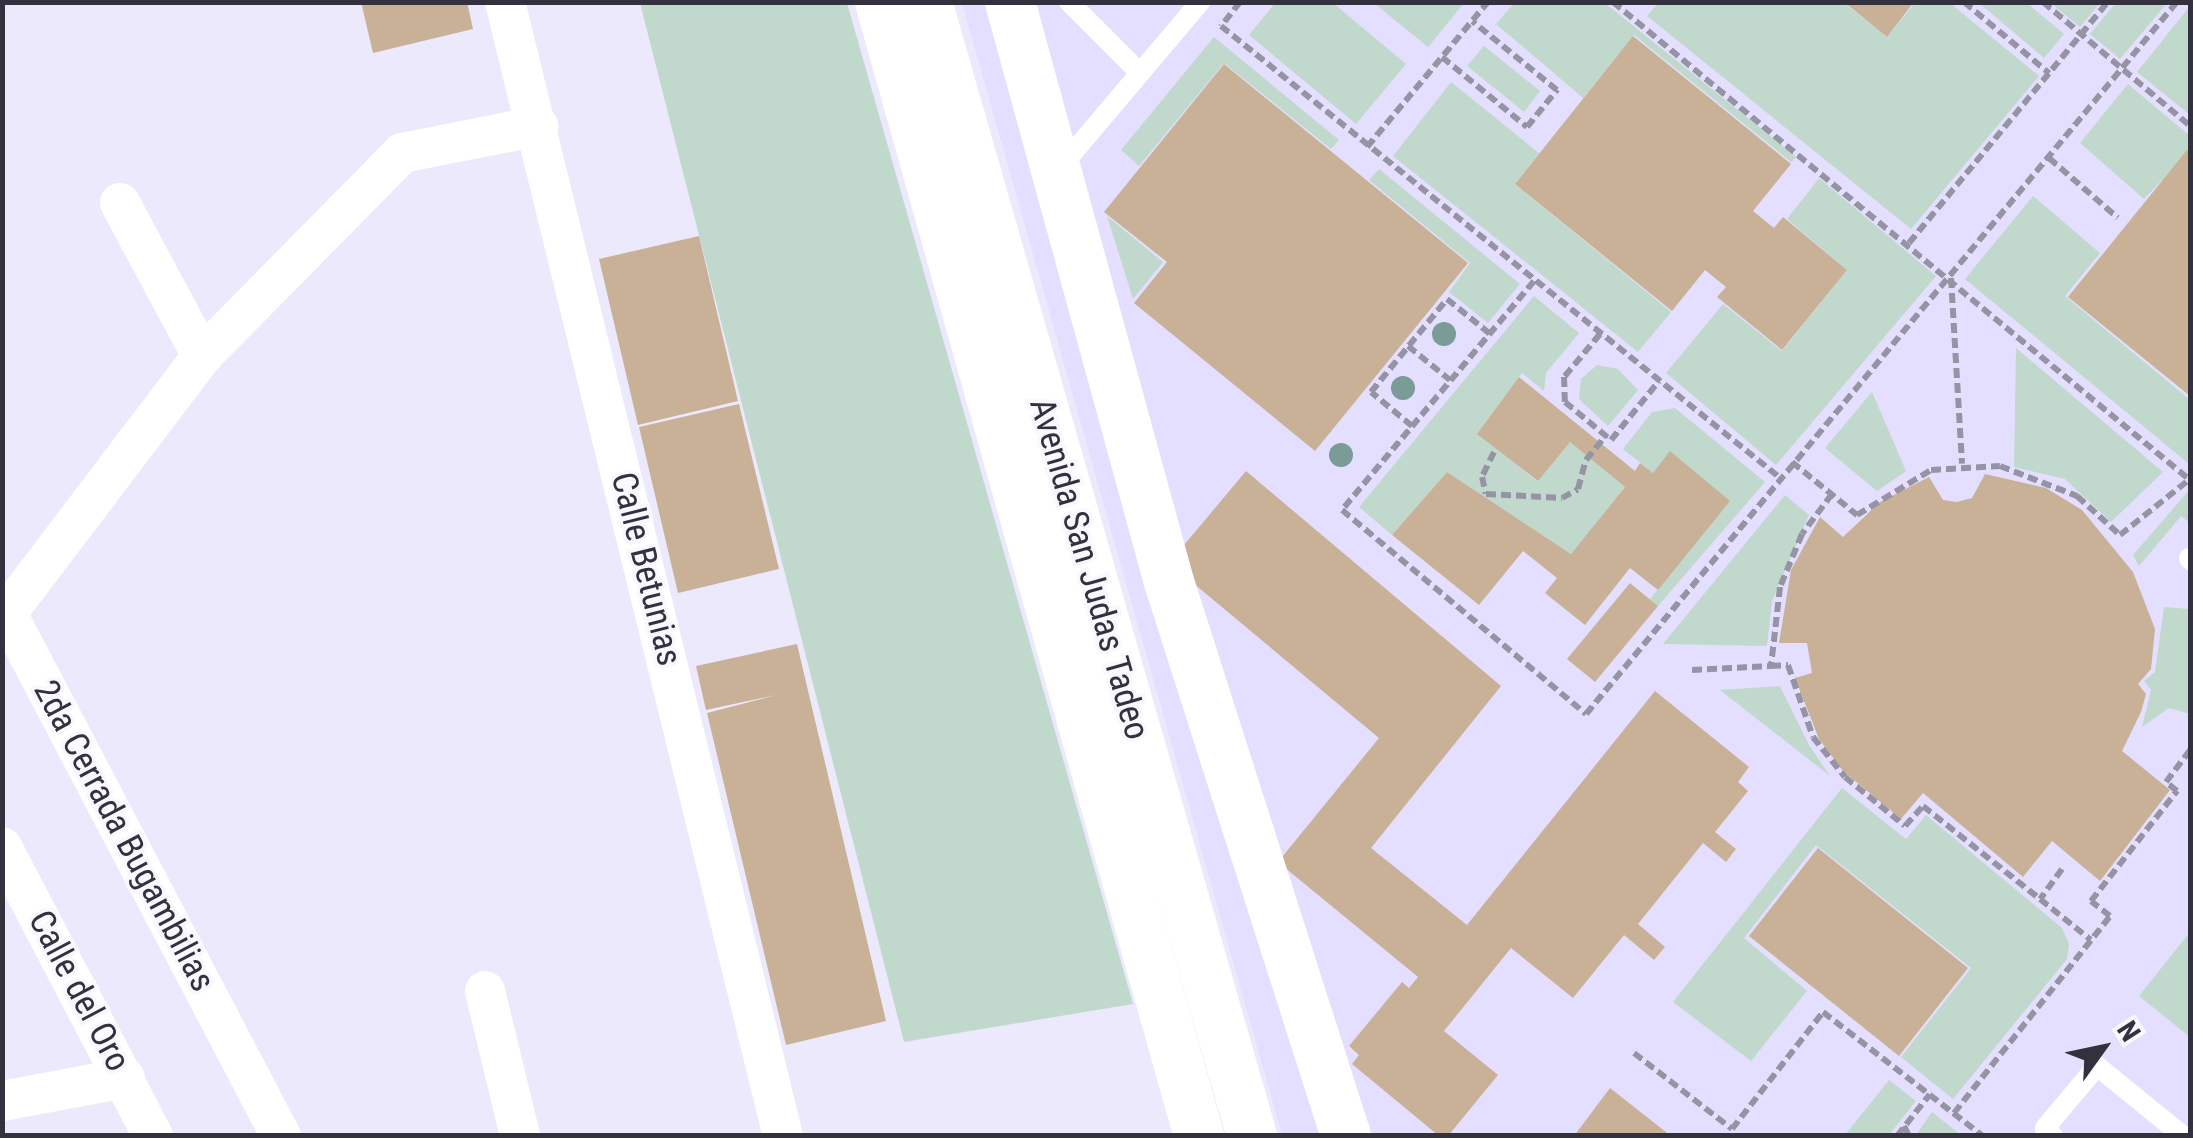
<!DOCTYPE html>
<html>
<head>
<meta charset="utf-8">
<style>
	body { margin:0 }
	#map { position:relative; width:2193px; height:1138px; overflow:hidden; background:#ece9fd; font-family:"Roboto Condensed",sans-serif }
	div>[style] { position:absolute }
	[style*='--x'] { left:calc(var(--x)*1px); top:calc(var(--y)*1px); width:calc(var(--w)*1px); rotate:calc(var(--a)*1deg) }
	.built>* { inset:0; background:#e4dfff }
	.green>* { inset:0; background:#c0d9cc }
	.building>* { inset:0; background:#c8b197 }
	.path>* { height:6px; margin-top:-3px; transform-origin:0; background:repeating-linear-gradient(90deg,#9694a4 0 10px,transparent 0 15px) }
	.service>* { height:20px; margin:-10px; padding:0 10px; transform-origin:10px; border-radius:10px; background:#fff }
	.minor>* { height:40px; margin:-20px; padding:0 20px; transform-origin:20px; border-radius:20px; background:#fff }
	.tertiary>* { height:50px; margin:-25px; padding:0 25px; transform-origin:25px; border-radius:25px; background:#fff }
	.trees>* { width:24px; height:24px; margin:-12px; border-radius:50%; background:#7a9b96 }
	span { translate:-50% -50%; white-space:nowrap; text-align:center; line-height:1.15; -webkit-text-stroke:8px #f9f8ff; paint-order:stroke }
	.street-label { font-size:35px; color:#33313d }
	.frame { position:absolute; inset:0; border:5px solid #33313d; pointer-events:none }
	.north { position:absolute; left:2053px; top:998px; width:100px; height:100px; -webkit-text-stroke:8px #f9f8ff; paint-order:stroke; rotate:57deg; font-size:28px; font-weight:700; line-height:40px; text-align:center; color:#33313d }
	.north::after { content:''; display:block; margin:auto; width:35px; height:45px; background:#33313d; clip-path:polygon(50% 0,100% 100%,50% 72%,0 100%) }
</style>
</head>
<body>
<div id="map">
	<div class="built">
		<i style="clip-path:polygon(962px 3px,2190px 3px,2190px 1135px,1282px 1135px)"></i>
	</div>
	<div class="green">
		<i style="clip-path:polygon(640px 3px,847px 3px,1133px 1004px,904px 1042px)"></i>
		<i style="clip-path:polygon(1275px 3px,1333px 3px,1406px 64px,1356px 124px,1249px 35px)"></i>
		<i style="clip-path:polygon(1374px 3px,1464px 3px,1428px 47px)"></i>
		<i style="clip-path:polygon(1514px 3px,1605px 3px,1796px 157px,1791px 162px,1634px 35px,1583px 98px,1496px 24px)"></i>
		<i style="clip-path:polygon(1658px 3px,1844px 3px,1887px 37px,1915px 3px,1950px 3px,2039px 76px,1911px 229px,1647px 16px)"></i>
		<i style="clip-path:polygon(1979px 3px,2027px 3px,2064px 34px,2044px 58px)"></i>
		<i style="clip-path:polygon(2051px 3px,2100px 3px,2080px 27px)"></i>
		<i style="clip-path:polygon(2116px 3px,2167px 3px,2120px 59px,2090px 34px)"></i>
		<i style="clip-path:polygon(2190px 6px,2190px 115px,2137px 72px)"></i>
		<i style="clip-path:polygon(1214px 37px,1339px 140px,1331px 149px,1224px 63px,1139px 166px,1121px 150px)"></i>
		<i style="clip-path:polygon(1484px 46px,1540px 91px,1524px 112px,1467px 66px)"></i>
		<i style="clip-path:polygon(1451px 82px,1539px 153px,1515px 184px,1671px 312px,1638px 352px,1393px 156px)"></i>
		<i style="clip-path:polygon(2128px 84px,2190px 136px,2190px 151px,2144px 199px,2080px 143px)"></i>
		<i style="clip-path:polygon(1379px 169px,1520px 284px,1488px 323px,1449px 292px,1470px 263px,1369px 180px)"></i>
		<i style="clip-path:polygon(1819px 178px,1936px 276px,1776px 465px,1666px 373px,1723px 304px,1782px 351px,1847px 270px,1787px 219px)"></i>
		<i style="clip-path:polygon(2033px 196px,2100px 253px,2065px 296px,2190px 400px,2189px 464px,1965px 279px)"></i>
		<i style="clip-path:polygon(1107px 216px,1163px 262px,1133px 299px)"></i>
		<i style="clip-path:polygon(1534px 296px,1579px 333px,1546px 373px,1544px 391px,1522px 373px,1478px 434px,1537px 481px,1570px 442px,1625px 487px,1571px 554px,1447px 472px,1392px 535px,1359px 507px)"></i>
		<i style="clip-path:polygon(2016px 348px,2163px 472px,2111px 522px,2065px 479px,2014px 467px)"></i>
		<i style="clip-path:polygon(1597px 365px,1618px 369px,1638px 390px,1608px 426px,1579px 399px,1581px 379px)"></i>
		<i style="clip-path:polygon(1872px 392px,1906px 471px,1877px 491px,1825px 448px)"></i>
		<i style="clip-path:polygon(1675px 408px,1765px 482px,1658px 606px,1650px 599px,1729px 501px,1670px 452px,1653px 473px,1623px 449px,1652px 412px)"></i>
		<i style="clip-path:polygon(2190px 489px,2190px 523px,2181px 516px,2139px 566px,2133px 555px)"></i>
		<i style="clip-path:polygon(1785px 495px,1809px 515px,1772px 601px,1767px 646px,1663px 644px)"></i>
		<i style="clip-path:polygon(2164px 607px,2190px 609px,2190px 714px,2169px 708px,2142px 727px,2151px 690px,2144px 681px,2155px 672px)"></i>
		<i style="clip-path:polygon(1780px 686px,1809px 745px,1830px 776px,1720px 690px)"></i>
		<i style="clip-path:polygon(1842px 788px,1906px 839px,1926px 815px,2062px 928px,2069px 944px,2067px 959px,1953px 1099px,1901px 1057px,1971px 968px,1816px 845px,1744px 938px,1807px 991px,1751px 1061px,1673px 1002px)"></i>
		<i style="clip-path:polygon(2190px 932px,2190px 1037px,2139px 996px)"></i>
		<i style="clip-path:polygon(1889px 1080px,1916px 1101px,1889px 1135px,1845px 1135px)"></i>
		<i style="clip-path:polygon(1932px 1112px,1961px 1135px,1916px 1135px)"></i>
	</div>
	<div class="building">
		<i style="clip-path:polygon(361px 2px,467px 2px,473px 29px,373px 53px)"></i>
		<i style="clip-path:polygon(1844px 2px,1914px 2px,1887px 37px)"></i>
		<i style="clip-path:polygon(1633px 36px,1791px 164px,1753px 211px,1774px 228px,1783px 217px,1847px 270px,1782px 350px,1717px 297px,1726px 287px,1705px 270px,1672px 311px,1515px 184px)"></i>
		<i style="clip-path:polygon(1224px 64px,1468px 263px,1315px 451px,1134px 303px,1167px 262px,1104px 212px)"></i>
		<i style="clip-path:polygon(2187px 150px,2190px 153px,2190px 396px,2068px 297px)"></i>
		<i style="clip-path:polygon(699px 236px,738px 401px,638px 425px,599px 259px)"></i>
		<i style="clip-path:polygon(1519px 377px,1635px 471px,1640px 463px,1653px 473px,1670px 451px,1730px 501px,1658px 590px,1630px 568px,1585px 625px,1545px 593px,1557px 578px,1523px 551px,1479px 605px,1392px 535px,1447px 472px,1571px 554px,1625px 487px,1570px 442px,1538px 481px,1477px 434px)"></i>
		<i style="clip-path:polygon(739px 404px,779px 569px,678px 593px,639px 427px)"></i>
		<i style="clip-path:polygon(1246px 471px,1501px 686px,1371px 848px,1467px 925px,1655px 691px,1749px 767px,1738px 782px,1748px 791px,1715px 832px,1736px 849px,1726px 862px,1703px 843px,1638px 924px,1665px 947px,1654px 960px,1624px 935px,1573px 998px,1511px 948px,1444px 1031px,1498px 1075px,1448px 1136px,1439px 1136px,1352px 1064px,1359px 1055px,1349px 1046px,1402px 982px,1409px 988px,1418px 977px,1278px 862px,1379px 738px,1169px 563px)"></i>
		<i style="clip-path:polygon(1985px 474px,2046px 488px,2082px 510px,2133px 572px,2155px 629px,2151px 669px,2138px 684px,2146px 694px,2141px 712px,2122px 751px,2170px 790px,2100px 881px,2052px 841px,2023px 877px,1923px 793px,1901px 819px,1843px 771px,1819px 739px,1795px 678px,1812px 673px,1807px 643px,1779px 643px,1791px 570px,1820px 517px,1843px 537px,1880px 502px,1929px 477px,1943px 500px,1957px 502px,1972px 498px)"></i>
		<i style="clip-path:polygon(1630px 583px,1658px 606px,1595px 682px,1567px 659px)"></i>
		<i style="clip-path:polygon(797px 644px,886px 1021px,786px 1045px,707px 713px,776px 695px,706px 710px,696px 666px)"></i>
		<i style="clip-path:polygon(1818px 848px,1968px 968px,1899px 1056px,1749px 936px)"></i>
		<i style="clip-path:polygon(1610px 1088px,1671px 1136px,1574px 1136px)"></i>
	</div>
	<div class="path">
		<i style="--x:1240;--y:2;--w:31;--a:128"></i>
		<i style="--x:1221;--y:26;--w:717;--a:38.95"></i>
		<i style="--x:1613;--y:2;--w:749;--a:39.64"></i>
		<i style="--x:1964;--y:2;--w:111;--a:39.9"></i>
		<i style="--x:2043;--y:2;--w:192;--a:40.1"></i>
		<i style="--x:1442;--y:57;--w:110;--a:39.5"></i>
		<i style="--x:1527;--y:127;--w:48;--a:-51"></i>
		<i style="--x:1557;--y:90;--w:109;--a:-140.9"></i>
		<i style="--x:1367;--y:147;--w:189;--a:-50.2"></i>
		<i style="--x:2049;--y:158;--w:91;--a:41"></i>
		<i style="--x:1909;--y:243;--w:313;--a:-50.5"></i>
		<i style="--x:1951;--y:278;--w:186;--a:86.6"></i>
		<i style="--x:1534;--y:281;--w:299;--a:130"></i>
		<i style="--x:1342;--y:510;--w:318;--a:39.9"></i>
		<i style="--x:1586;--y:714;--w:925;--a:-50.31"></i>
		<i style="--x:1600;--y:334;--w:56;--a:129.9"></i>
		<i style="--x:1564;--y:377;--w:25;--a:88"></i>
		<i style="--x:1565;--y:402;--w:60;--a:39.6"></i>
		<i style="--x:1611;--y:440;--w:76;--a:-50.9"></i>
		<i style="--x:1408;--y:346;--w:54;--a:39"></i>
		<i style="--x:1412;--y:426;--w:53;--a:-140.3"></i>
		<i style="--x:1371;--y:392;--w:120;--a:-50.7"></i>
		<i style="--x:1447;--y:299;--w:55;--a:39.1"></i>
		<i style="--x:1494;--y:452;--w:28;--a:116"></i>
		<i style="--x:1482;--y:477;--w:17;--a:77"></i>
		<i style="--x:1486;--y:494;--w:76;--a:3"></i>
		<i style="--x:1562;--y:498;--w:18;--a:-29"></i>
		<i style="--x:1578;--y:489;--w:30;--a:-75"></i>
		<i style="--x:1586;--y:460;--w:32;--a:-51"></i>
		<i style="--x:1792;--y:462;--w:84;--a:39.2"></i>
		<i style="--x:1857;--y:515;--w:87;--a:-31.3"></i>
		<i style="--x:1931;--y:470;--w:69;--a:-3.3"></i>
		<i style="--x:2000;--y:466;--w:83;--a:21.3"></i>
		<i style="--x:2077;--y:496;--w:58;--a:42.2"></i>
		<i style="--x:2120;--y:535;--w:90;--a:-38.7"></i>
		<i style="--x:1832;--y:494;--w:50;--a:126.9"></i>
		<i style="--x:1802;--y:534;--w:57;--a:112.5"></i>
		<i style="--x:1780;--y:587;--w:80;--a:96.5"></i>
		<i style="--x:1771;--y:666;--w:17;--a:-3"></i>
		<i style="--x:1788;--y:665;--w:76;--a:70.9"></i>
		<i style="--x:1813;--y:737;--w:51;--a:51.3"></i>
		<i style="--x:1845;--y:777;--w:77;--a:39.2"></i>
		<i style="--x:1905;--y:826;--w:27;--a:-48"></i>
		<i style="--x:1923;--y:806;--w:149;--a:38.5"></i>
		<i style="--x:1692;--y:670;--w:79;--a:-2.9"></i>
		<i style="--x:2062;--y:869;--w:37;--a:126"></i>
		<i style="--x:2040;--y:899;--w:65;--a:38.8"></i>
		<i style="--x:1634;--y:1053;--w:124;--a:37.8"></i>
		<i style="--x:1732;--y:1129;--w:148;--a:-52.1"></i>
		<i style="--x:1823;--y:1012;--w:202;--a:37.8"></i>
		<i style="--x:1954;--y:1113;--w:251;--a:-51.6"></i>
		<i style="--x:2110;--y:916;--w:24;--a:-142"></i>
		<i style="--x:2091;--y:901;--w:140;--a:-52"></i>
		<i style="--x:2177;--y:791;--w:14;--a:-141"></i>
		<i style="--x:2166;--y:782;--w:40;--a:-53"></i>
		<i style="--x:1904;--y:1126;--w:11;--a:63"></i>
		<i style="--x:1897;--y:1136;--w:53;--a:-51.8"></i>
	</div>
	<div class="service">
		<i style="--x:1069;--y:2;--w:100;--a:45"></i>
		<i style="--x:1059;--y:169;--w:219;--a:-49.8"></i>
		<i style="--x:2189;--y:558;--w:2;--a:63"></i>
		<i style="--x:2053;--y:1136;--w:11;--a:-135"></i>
		<i style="--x:2045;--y:1128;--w:81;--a:-50"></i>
		<i style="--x:2097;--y:1066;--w:111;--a:39.1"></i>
	</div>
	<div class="minor">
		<i style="--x:505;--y:2;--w:1168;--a:76.23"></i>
		<i style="--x:120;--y:203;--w:174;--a:61.8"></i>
		<i style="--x:2;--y:604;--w:601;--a:62.33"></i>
		<i style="--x:7;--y:613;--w:323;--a:-52.8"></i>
		<i style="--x:202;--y:356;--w:285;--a:-45.4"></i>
		<i style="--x:402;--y:153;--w:139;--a:-11.2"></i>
		<i style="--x:2;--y:847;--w:326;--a:62.4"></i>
		<i style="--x:485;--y:991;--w:149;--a:76.4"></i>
		<i style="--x:2;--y:1101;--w:125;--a:-10.6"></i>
	</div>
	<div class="tertiary">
		<i style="--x:880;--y:2;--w:1178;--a:74.29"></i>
		<i style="--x:927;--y:2;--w:1180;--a:74.01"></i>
		<i style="--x:1010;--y:2;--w:601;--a:74.67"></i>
		<i style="--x:1169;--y:582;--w:582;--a:72.28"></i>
	</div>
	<div class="trees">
		<i style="left:1444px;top:334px"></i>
		<i style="left:1403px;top:388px"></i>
		<i style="left:1341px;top:455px"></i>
	</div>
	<div class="street-label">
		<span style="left:646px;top:569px;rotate:76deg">Calle Betunias</span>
		<span style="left:1089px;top:569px;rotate:74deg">Avenida San Judas Tadeo</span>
		<span style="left:124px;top:836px;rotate:62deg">2da Cerrada Bugambilias</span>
		<span style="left:79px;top:991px;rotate:62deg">Calle del Oro</span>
	</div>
	<div class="frame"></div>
	<div class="north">N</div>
</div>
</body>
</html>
